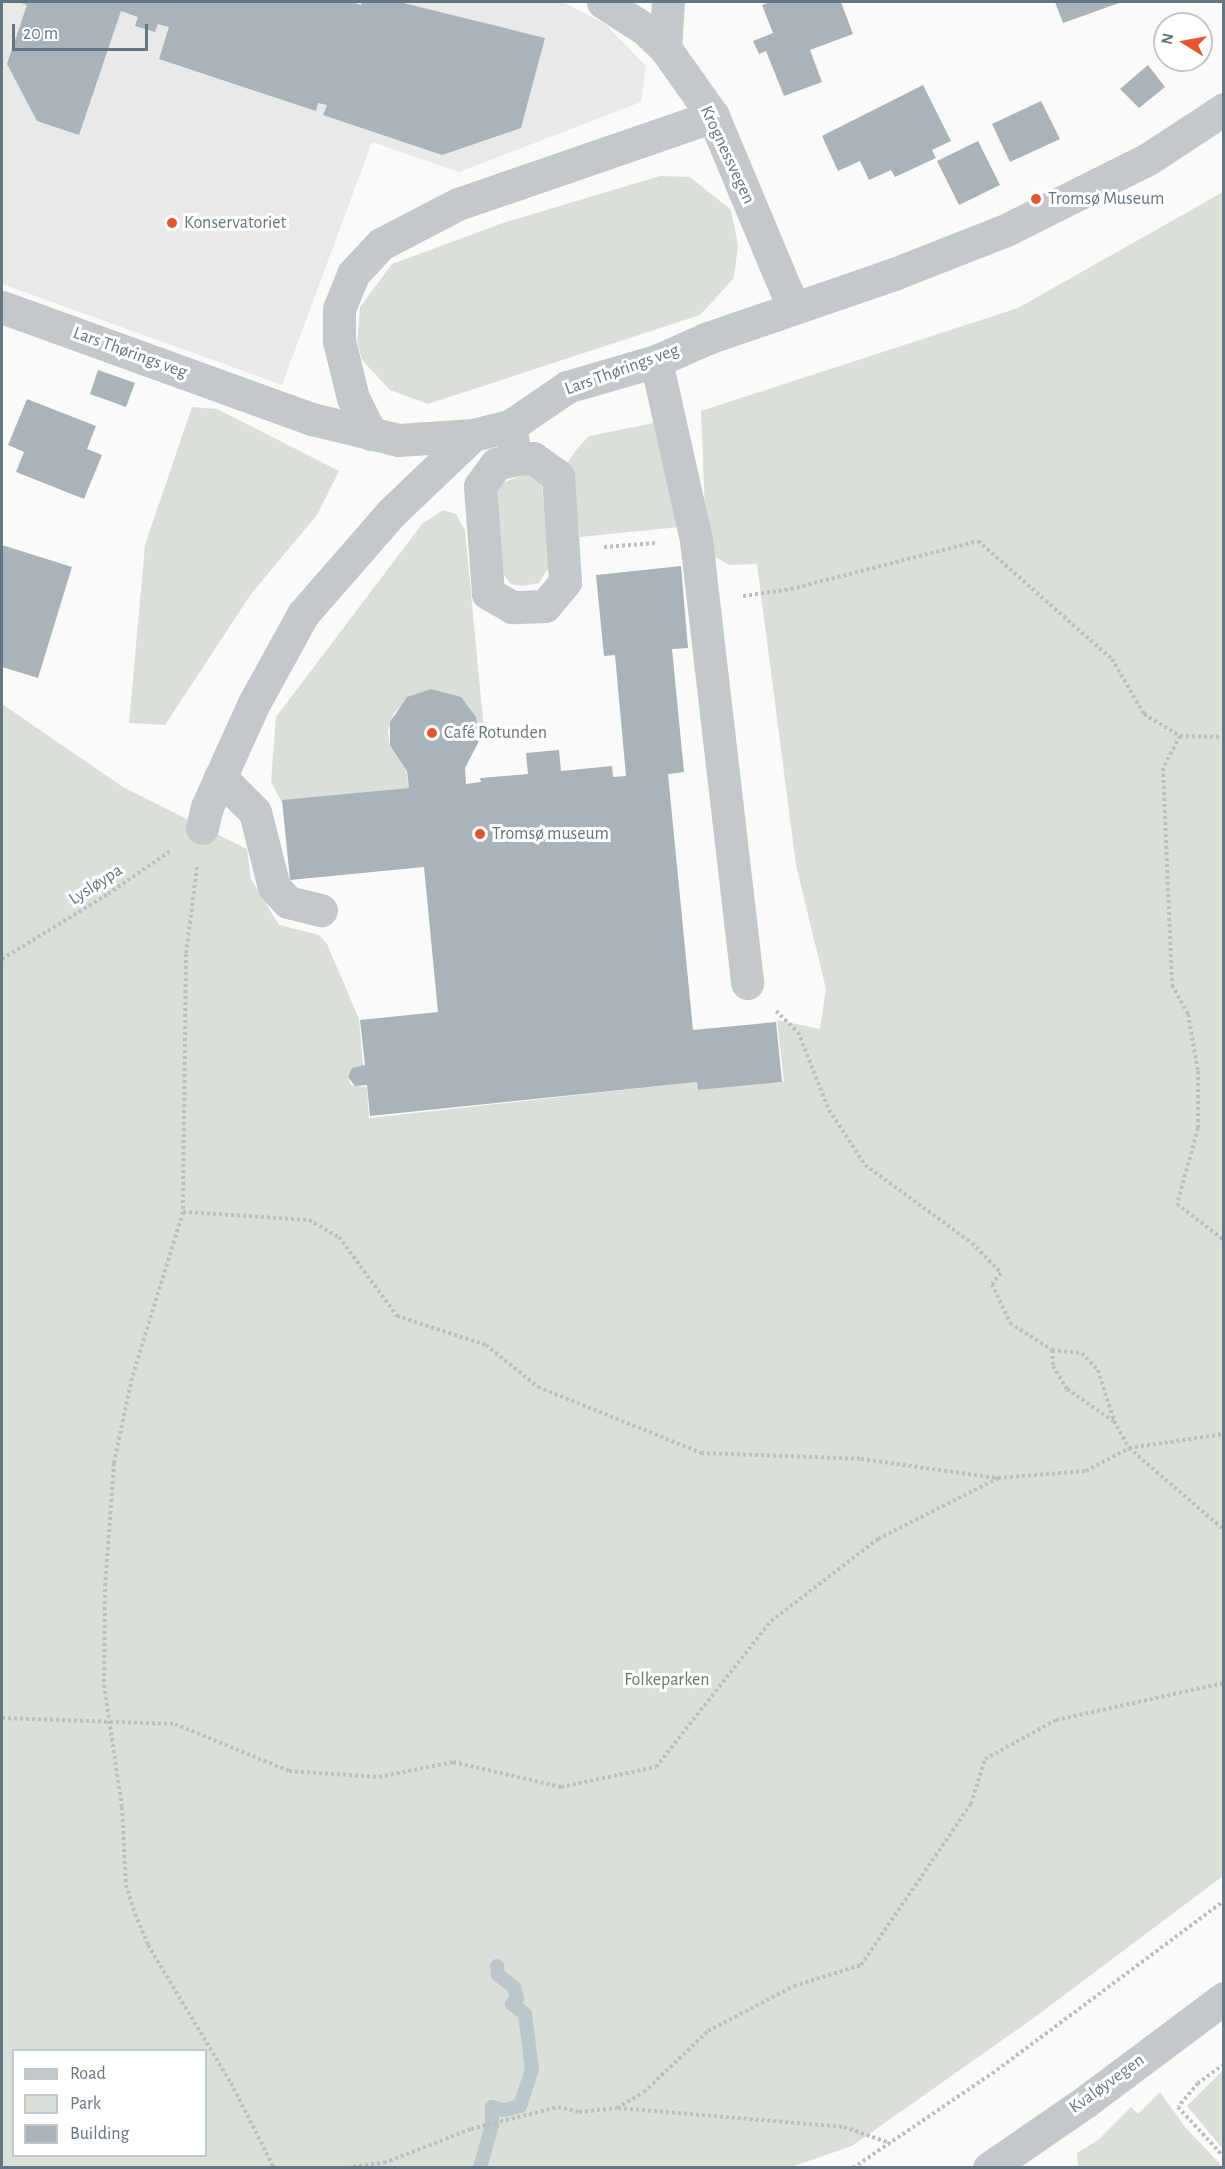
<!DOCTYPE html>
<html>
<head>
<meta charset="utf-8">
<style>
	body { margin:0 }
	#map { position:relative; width:1225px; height:2169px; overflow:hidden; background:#fafaf8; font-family:"Alegreya Sans",sans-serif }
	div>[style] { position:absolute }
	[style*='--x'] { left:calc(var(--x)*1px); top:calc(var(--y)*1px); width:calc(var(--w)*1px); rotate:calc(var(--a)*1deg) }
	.built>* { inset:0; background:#e8e9e9 }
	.green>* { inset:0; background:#dadfd7 }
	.stream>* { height:14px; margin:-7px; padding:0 7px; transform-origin:7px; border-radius:7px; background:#bbc7cb }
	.building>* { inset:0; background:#aab3b9 }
	.path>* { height:4px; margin-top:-2px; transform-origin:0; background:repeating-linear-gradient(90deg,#bbbfc2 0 3px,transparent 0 6px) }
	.minor>* { height:33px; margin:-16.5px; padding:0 16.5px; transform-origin:16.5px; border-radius:16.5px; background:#c3c8cc }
	.dots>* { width:16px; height:16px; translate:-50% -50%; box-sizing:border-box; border:3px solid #fff; border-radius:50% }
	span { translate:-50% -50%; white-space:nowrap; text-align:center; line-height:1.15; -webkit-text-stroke:6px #fff; paint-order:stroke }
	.street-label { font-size:18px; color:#657683 }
	.poi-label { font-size:18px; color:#657683 }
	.left { translate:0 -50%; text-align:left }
	.park-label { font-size:18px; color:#687a64 }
	.frame { position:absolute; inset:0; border:3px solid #657683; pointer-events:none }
	.legend { position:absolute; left:12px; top:2049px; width:195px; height:108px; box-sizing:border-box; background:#fff; border:2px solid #c1c8cd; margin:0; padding:8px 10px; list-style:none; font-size:18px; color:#657683 }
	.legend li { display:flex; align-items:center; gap:12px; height:30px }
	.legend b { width:30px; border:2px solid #c1c8cd }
	.north { position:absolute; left:1153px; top:12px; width:60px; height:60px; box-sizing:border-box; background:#fff; border:2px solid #c1c8cd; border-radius:50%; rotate:281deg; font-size:16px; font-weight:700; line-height:24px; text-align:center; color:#657683 }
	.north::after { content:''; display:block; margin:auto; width:21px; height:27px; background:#e4572e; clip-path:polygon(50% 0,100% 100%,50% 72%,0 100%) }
	.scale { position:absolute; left:12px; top:24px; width:136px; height:27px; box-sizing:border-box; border:3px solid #657683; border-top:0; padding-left:8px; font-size:18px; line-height:21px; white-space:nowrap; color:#657683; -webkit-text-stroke:4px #fff; paint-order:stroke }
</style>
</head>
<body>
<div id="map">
	<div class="built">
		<i style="clip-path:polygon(2px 2px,563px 2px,605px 24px,646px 66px,641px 102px,459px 172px,372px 142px,282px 385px,2px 284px)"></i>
	</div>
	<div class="green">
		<i style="clip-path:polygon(660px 176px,690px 177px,731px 210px,738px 245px,734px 278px,700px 315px,428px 404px,390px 390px,362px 360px,357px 341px,360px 307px,392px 264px,503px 223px)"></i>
		<i style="clip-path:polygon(evenodd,1223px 192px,1223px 1876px,1035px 2017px,852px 2146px,791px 2167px,2px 2167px,2px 704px,123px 787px,247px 849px,251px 879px,279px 925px,319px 935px,327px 944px,359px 1019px,363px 1066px,351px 1071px,348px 1078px,351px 1085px,367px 1087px,369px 1118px,697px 1082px,698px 1090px,784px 1082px,777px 1020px,820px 1029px,826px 989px,796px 865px,757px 564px,729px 565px,712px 555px,705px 512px,701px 411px,1018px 308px,1223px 192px,14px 2050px,206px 2050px,206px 2156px,14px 2156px,14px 2050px)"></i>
		<i style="clip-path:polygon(192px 407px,217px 409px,339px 471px,317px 515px,251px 594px,165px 725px,129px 723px,145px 545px)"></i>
		<i style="clip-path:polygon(659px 422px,680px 527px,580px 537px,567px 463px,577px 449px,589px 436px)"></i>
		<i style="clip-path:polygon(526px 474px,542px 484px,549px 567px,539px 583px,522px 586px,511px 584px,499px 569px,493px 512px,497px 488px,502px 483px)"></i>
		<i style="clip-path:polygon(443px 510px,456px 514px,465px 530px,484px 731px,479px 732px,474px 716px,458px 698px,438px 691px,422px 692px,406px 700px,394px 713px,388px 732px,390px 747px,406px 770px,409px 788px,281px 801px,271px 782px,276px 717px,422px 524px)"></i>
		<i style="clip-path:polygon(1223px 2070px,1223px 2149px,1187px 2106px)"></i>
		<i style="clip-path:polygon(1160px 2092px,1185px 2127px,1223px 2167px,1078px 2167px,1077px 2153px,1098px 2140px,1131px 2107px,1138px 2114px)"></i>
	</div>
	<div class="stream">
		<i style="--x:480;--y:2168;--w:45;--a:-74.4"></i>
		<i style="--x:492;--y:2125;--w:18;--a:-90"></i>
		<i style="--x:492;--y:2107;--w:11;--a:15"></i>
		<i style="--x:503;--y:2110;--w:17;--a:-13"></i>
		<i style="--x:520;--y:2106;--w:38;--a:-72"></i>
		<i style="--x:532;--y:2070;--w:56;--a:-97.1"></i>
		<i style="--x:525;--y:2014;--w:16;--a:-142"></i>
		<i style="--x:512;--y:2004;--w:8;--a:-50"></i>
		<i style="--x:517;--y:1998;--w:11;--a:-105"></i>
		<i style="--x:514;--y:1987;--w:20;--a:-143"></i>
		<i style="--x:498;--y:1975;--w:9;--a:-96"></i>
	</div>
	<div class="building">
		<i style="clip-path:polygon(19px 2px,352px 2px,361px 5px,362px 2px,399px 2px,545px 38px,521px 128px,442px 155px,323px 115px,327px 105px,318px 103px,316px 111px,159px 59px,169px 27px,158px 24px,155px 32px,135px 26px,138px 17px,121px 11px,79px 135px,37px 121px,7px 64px,27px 5px)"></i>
		<i style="clip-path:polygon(770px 2px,841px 2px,853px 34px,810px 50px,822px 82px,784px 96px,766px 51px,759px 54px,753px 41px,773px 33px,762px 5px)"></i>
		<i style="clip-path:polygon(1055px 2px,1122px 2px,1063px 23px)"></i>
		<i style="clip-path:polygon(1148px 65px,1165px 87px,1139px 108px,1120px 89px)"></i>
		<i style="clip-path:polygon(923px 85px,951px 141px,932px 150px,936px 158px,895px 177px,891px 170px,869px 180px,860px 161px,838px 171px,822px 136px)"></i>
		<i style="clip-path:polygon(1041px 101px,1060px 139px,1010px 162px,992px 124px)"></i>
		<i style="clip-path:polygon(978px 141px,1000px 185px,959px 205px,937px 161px)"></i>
		<i style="clip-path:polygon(98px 370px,135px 383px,126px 407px,90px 394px)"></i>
		<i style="clip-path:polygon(27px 399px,96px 426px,87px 449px,102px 455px,84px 499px,16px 472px,24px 452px,8px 445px)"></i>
		<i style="clip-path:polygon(2px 545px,72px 567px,38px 678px,2px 667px)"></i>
		<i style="clip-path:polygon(681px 566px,688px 648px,672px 649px,684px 772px,668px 774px,693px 1030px,776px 1022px,782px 1082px,698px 1090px,697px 1082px,370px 1116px,367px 1085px,355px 1086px,348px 1077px,352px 1068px,365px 1065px,360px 1020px,438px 1012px,424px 867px,290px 880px,282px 800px,409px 788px,407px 771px,390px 746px,390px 722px,407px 697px,431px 689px,461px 697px,476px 717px,479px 741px,465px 768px,466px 784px,481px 782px,480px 778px,528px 774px,526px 753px,559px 750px,561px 771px,612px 766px,613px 777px,626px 776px,615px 655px,604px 656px,596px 575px)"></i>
	</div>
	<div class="path">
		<i style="--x:604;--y:547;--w:52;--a:-4.4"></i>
		<i style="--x:743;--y:596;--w:49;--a:-8.3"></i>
		<i style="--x:791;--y:589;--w:193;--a:-14.4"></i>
		<i style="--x:978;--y:541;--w:179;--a:41.4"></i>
		<i style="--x:1112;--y:659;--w:64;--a:59.8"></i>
		<i style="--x:1144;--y:714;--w:42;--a:31.4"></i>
		<i style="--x:1180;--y:736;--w:44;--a:1.3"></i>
		<i style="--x:1180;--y:736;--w:36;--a:118"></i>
		<i style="--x:1163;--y:768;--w:217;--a:87.6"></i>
		<i style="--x:1172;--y:985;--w:33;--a:61"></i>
		<i style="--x:1188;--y:1014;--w:58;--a:80"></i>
		<i style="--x:1198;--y:1071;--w:57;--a:90"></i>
		<i style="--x:1198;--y:1128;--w:79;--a:105.4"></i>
		<i style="--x:1177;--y:1204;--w:59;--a:37.5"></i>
		<i style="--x:197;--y:867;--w:88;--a:97.2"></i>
		<i style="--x:186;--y:954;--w:258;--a:90.7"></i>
		<i style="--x:183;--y:1212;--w:174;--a:107.1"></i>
		<i style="--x:132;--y:1378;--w:87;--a:102"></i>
		<i style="--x:114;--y:1463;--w:126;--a:94.1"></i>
		<i style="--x:105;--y:1589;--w:96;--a:90.6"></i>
		<i style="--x:104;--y:1685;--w:123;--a:81.6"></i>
		<i style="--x:122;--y:1807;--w:78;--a:87.1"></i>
		<i style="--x:126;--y:1885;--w:30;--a:73"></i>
		<i style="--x:135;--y:1914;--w:34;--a:67"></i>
		<i style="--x:148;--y:1945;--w:161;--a:59"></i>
		<i style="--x:231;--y:2083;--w:95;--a:63.2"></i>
		<i style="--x:2;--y:959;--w:124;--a:-31.5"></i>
		<i style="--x:108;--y:894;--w:75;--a:-34.7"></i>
		<i style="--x:776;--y:1011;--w:30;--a:44"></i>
		<i style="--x:798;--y:1032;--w:84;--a:68.3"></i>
		<i style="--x:829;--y:1110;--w:66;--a:56.8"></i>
		<i style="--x:865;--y:1165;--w:132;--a:36.1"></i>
		<i style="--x:972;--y:1243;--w:42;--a:46"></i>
		<i style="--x:1001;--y:1273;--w:14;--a:129"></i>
		<i style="--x:992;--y:1284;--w:43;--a:65.2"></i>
		<i style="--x:1010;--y:1323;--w:50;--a:32.7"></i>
		<i style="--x:1052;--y:1350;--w:30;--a:6"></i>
		<i style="--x:1082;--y:1353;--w:23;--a:47"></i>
		<i style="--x:1098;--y:1370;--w:53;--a:72.6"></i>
		<i style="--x:1114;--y:1421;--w:31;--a:61"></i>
		<i style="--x:1129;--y:1448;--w:125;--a:40.8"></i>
		<i style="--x:183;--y:1212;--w:126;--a:3.6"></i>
		<i style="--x:309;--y:1220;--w:34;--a:30"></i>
		<i style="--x:339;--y:1237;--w:98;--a:53.7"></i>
		<i style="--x:397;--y:1316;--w:94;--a:18"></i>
		<i style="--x:486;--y:1345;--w:67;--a:38.9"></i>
		<i style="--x:538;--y:1387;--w:176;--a:22"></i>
		<i style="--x:701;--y:1453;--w:160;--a:2.1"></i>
		<i style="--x:861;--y:1459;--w:137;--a:8"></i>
		<i style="--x:1052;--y:1350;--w:16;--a:86"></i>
		<i style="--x:1053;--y:1366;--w:27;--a:59"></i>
		<i style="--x:1067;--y:1389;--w:56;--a:34.8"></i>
		<i style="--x:2;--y:1718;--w:173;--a:2"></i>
		<i style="--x:175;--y:1724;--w:123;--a:22.4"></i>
		<i style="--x:289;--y:1771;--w:90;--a:3.8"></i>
		<i style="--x:379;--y:1777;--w:76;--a:-11.5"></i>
		<i style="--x:453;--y:1762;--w:111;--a:13"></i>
		<i style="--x:561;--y:1787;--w:97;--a:-11.9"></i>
		<i style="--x:656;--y:1767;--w:186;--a:-51.8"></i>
		<i style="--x:771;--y:1621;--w:135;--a:-37.5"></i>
		<i style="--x:878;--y:1539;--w:135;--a:-26.9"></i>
		<i style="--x:998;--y:1478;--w:88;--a:-4.5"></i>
		<i style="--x:1086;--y:1471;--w:49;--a:-28.1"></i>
		<i style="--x:1129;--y:1448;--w:96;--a:-8.4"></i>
		<i style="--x:1224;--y:2064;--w:32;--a:144"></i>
		<i style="--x:1198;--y:2083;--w:31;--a:130"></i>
		<i style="--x:1178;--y:2107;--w:68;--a:47.4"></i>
		<i style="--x:618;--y:2108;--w:227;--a:4.8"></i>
		<i style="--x:844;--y:2127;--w:49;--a:19.2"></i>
		<i style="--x:347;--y:2168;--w:37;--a:-8"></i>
		<i style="--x:384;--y:2163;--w:93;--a:-21.3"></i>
		<i style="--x:471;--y:2129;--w:90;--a:-14.2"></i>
		<i style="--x:558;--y:2107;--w:22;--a:13"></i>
		<i style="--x:579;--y:2112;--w:38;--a:-6"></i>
		<i style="--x:617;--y:2108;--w:31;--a:-31"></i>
		<i style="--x:644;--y:2092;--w:88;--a:-43.6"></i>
		<i style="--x:708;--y:2031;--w:97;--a:-27.6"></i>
		<i style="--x:794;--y:1986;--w:70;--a:-17.4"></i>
		<i style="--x:861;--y:1965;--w:195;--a:-55.7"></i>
		<i style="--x:971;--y:1804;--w:47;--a:-72.7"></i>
		<i style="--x:985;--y:1759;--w:81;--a:-28.8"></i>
		<i style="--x:1056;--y:1720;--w:172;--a:-12.4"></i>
		<i style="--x:853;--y:2168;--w:174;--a:-34.2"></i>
		<i style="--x:997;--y:2070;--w:283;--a:-36.7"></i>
	</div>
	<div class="minor">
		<i style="--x:603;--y:2;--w:50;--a:32.7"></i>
		<i style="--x:645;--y:29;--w:28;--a:44"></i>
		<i style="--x:665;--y:48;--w:83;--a:54.8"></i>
		<i style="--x:713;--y:116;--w:207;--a:67.3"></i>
		<i style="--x:665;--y:48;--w:46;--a:-86.3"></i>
		<i style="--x:2;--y:307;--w:330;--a:19.9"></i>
		<i style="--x:312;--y:419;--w:89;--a:13.6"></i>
		<i style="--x:399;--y:440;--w:74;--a:-3.9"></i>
		<i style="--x:473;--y:435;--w:38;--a:-14"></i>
		<i style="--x:510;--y:426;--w:69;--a:-34.4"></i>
		<i style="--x:567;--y:387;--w:93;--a:-16.3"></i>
		<i style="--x:656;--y:361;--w:57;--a:-23.9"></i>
		<i style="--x:708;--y:338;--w:197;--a:-19"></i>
		<i style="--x:894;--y:274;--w:118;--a:-21.4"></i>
		<i style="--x:1004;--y:231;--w:161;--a:-26.6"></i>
		<i style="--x:1148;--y:159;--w:91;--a:-33.3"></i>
		<i style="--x:656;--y:361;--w:183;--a:77.4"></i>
		<i style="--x:696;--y:540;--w:446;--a:83.4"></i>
		<i style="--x:510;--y:426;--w:34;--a:80"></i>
		<i style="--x:516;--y:459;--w:17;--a:-3"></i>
		<i style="--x:533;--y:458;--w:31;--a:36"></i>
		<i style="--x:558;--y:476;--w:106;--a:86.2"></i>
		<i style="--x:565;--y:582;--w:31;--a:130"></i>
		<i style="--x:545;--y:606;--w:33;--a:178"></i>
		<i style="--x:512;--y:607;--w:28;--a:-150"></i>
		<i style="--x:488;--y:593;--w:107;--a:-94.3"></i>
		<i style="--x:480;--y:486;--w:27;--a:-54"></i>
		<i style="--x:496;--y:464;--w:21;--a:-14"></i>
		<i style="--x:371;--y:434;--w:40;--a:-116.6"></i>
		<i style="--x:353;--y:398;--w:59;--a:-103.8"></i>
		<i style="--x:339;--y:341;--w:32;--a:-90"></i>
		<i style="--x:339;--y:309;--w:38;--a:-68"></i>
		<i style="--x:353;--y:274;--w:41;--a:-47"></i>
		<i style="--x:381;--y:244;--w:87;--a:-27.5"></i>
		<i style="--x:458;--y:204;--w:270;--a:-19"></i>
		<i style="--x:220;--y:777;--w:49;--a:45"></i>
		<i style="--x:255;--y:812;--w:77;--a:75.8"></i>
		<i style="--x:274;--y:887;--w:21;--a:47"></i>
		<i style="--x:288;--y:902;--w:34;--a:14"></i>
		<i style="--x:202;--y:828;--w:22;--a:-77"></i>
		<i style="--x:207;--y:807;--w:112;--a:-65.7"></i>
		<i style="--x:253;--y:705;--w:104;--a:-61.2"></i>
		<i style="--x:303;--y:614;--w:134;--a:-48.9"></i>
		<i style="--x:391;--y:513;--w:113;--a:-43.6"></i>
		<i style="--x:989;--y:2168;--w:116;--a:-34.5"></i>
		<i style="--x:1085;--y:2102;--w:174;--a:-36.8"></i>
	</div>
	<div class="dots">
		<i style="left:1036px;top:199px;background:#e4572e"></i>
		<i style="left:172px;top:223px;background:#e4572e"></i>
		<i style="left:432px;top:733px;background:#e4572e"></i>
		<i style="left:480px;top:834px;background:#e4572e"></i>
	</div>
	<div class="street-label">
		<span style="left:727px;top:155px;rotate:65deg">Krognessvegen</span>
		<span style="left:130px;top:353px;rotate:20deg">Lars Thørings veg</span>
		<span style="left:622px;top:370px;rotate:-20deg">Lars Thørings veg</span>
		<span style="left:96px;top:885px;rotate:-33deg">Lysløypa</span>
		<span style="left:1107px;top:2084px;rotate:-36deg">Kvaløyvegen</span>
	</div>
	<div class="poi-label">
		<span class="left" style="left:1048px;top:199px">Tromsø Museum</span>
		<span class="left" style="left:184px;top:223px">Konservatoriet</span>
		<span class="left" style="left:444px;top:733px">Café Rotunden</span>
		<span class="left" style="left:492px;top:834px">Tromsø museum</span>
	</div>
	<div class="park-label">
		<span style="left:667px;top:1680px">Folkeparken</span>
	</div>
	<div class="frame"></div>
	<ul class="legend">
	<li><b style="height:8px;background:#c3c8cc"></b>Road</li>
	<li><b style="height:16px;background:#dadfd7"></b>Park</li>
	<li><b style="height:16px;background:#aab3b9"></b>Building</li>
	</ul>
	<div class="north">N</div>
	<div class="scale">20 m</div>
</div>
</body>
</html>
